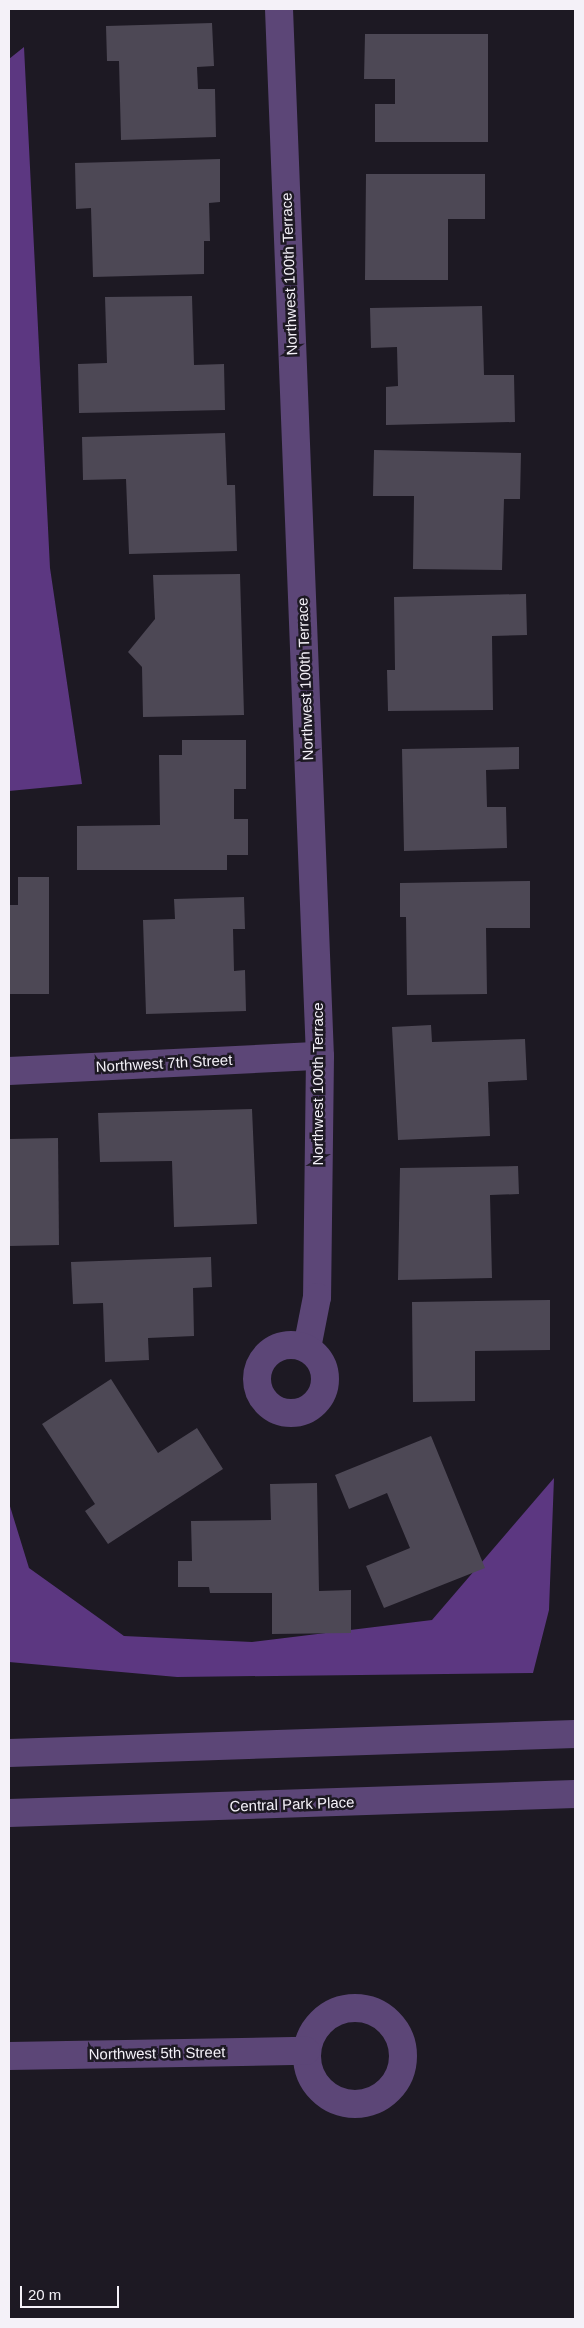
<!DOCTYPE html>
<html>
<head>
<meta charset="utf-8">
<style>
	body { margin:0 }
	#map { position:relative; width:584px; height:2328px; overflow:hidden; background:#1d1923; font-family:Helvetica,sans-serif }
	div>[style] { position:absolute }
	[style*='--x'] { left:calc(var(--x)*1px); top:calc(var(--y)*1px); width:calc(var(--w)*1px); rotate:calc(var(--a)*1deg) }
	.water>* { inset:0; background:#5c3781 }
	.building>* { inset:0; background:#4d4855 }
	.minor>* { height:28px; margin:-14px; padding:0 14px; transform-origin:14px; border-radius:14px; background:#5c4677 }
	.minor>.ring { margin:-14px; padding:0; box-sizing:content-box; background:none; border:28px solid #5c4677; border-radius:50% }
	span { translate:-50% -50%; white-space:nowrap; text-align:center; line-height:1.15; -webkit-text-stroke:5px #1d1923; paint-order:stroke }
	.street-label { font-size:15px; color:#f4f1f8 }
	.frame { position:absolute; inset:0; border:10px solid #f4f1f8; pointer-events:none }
	.scale { position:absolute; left:20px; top:2286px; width:99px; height:22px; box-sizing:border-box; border:2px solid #f4f1f8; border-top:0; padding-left:6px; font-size:15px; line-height:18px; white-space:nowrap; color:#f4f1f8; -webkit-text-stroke:4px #1d1923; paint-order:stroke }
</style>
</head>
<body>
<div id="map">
	<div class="water">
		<i style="clip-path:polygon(24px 47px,50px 568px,82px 784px,9px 791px,9px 59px)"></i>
		<i style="clip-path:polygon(554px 1478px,549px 1610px,533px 1673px,177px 1677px,9px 1662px,9px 1503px,29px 1568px,124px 1636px,252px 1642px,432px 1620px)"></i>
	</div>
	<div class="building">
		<i style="clip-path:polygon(212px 23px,214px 66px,197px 67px,198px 89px,215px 89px,216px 137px,121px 140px,119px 61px,107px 61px,106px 26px)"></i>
		<i style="clip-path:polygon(365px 34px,488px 34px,488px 142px,375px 142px,375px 104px,395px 104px,395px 79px,364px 79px)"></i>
		<i style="clip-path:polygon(220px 159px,220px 202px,209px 203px,210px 241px,204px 241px,204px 274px,93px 277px,91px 208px,76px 209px,75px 163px)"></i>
		<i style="clip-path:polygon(366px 174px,485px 174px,485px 219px,448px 219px,448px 280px,365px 280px)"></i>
		<i style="clip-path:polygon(192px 296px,194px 365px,224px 364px,225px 410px,79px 413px,78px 364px,107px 363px,105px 297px)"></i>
		<i style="clip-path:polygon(482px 306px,484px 375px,514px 375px,515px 422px,386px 425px,386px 387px,398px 386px,397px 347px,371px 348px,370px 308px)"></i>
		<i style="clip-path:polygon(225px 433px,227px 485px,235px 485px,237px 551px,129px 554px,126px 479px,83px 480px,82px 437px)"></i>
		<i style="clip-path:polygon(374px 450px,521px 453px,520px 499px,504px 499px,502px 570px,413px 569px,414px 496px,373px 496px)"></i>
		<i style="clip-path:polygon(240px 574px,244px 715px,143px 717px,142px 667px,128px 652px,155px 619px,153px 575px)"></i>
		<i style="clip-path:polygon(526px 594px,527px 635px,492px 636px,493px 710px,388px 711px,387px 670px,395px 670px,394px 597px)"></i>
		<i style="clip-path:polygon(182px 740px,246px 740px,246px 789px,234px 789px,234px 819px,248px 819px,248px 855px,227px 855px,227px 870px,77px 870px,77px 826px,160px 825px,159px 755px,182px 755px)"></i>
		<i style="clip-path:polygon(519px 747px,519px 769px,486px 770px,487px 807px,506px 807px,507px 848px,404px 851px,402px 749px)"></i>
		<i style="clip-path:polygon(18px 877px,49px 877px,49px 994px,9px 994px,9px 905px,18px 905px)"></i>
		<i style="clip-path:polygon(530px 881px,530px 928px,486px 928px,487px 994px,407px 995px,406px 917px,400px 917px,400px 883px)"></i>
		<i style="clip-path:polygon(244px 897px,245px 929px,233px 929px,234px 971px,245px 970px,246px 1011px,146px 1014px,143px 920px,175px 919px,174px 899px)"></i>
		<i style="clip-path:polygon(431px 1025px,432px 1042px,525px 1039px,527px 1080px,488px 1082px,490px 1136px,398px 1140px,392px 1027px)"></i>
		<i style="clip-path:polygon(252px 1109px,257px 1224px,174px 1227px,172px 1161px,100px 1162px,98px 1113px)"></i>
		<i style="clip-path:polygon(58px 1138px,59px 1245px,9px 1246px,9px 1139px)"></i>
		<i style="clip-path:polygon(518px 1166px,519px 1194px,490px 1195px,492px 1278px,398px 1280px,400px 1168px)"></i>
		<i style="clip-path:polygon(211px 1257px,212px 1287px,193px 1288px,194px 1336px,148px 1338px,149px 1360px,105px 1362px,103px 1303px,73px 1304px,71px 1262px)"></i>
		<i style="clip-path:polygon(550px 1300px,550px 1350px,475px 1351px,475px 1401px,413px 1402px,412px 1302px)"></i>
		<i style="clip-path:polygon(111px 1379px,158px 1453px,197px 1428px,223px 1469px,108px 1544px,85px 1511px,95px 1504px,42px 1424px)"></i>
		<i style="clip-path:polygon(431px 1436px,485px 1568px,384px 1608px,366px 1566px,410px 1548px,387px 1493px,349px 1509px,335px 1475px)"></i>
		<i style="clip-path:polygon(317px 1483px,319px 1591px,351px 1590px,351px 1633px,272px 1634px,272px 1593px,210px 1593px,209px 1587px,178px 1587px,178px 1561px,192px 1561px,191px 1521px,271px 1520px,270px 1484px)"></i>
	</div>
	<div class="minor">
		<i style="--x:279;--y:9;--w:1048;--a:87.76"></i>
		<i style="--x:320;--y:1056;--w:241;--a:90.7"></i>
		<i style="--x:317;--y:1297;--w:52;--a:101.1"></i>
		<i style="--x:9;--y:1071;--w:311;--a:-2.8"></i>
		<i class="ring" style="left:257px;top:1345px;width:40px;height:40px"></i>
		<i style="--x:9;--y:1753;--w:566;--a:-1.92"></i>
		<i style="--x:9;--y:1813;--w:566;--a:-1.92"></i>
		<i class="ring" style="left:307px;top:2008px;width:68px;height:68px"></i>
		<i style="--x:9;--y:2056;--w:297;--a:-1"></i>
	</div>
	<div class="street-label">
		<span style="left:289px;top:274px;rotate:-92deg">Northwest 100th Terrace</span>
		<span style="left:305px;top:679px;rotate:-92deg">Northwest 100th Terrace</span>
		<span style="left:164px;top:1063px;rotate:-3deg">Northwest 7th Street</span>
		<span style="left:318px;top:1084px;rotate:-90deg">Northwest 100th Terrace</span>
		<span style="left:292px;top:1804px;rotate:-2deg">Central Park Place</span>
		<span style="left:157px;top:2053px;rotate:-1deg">Northwest 5th Street</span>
	</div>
	<div class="frame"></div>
	<div class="scale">20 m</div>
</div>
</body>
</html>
